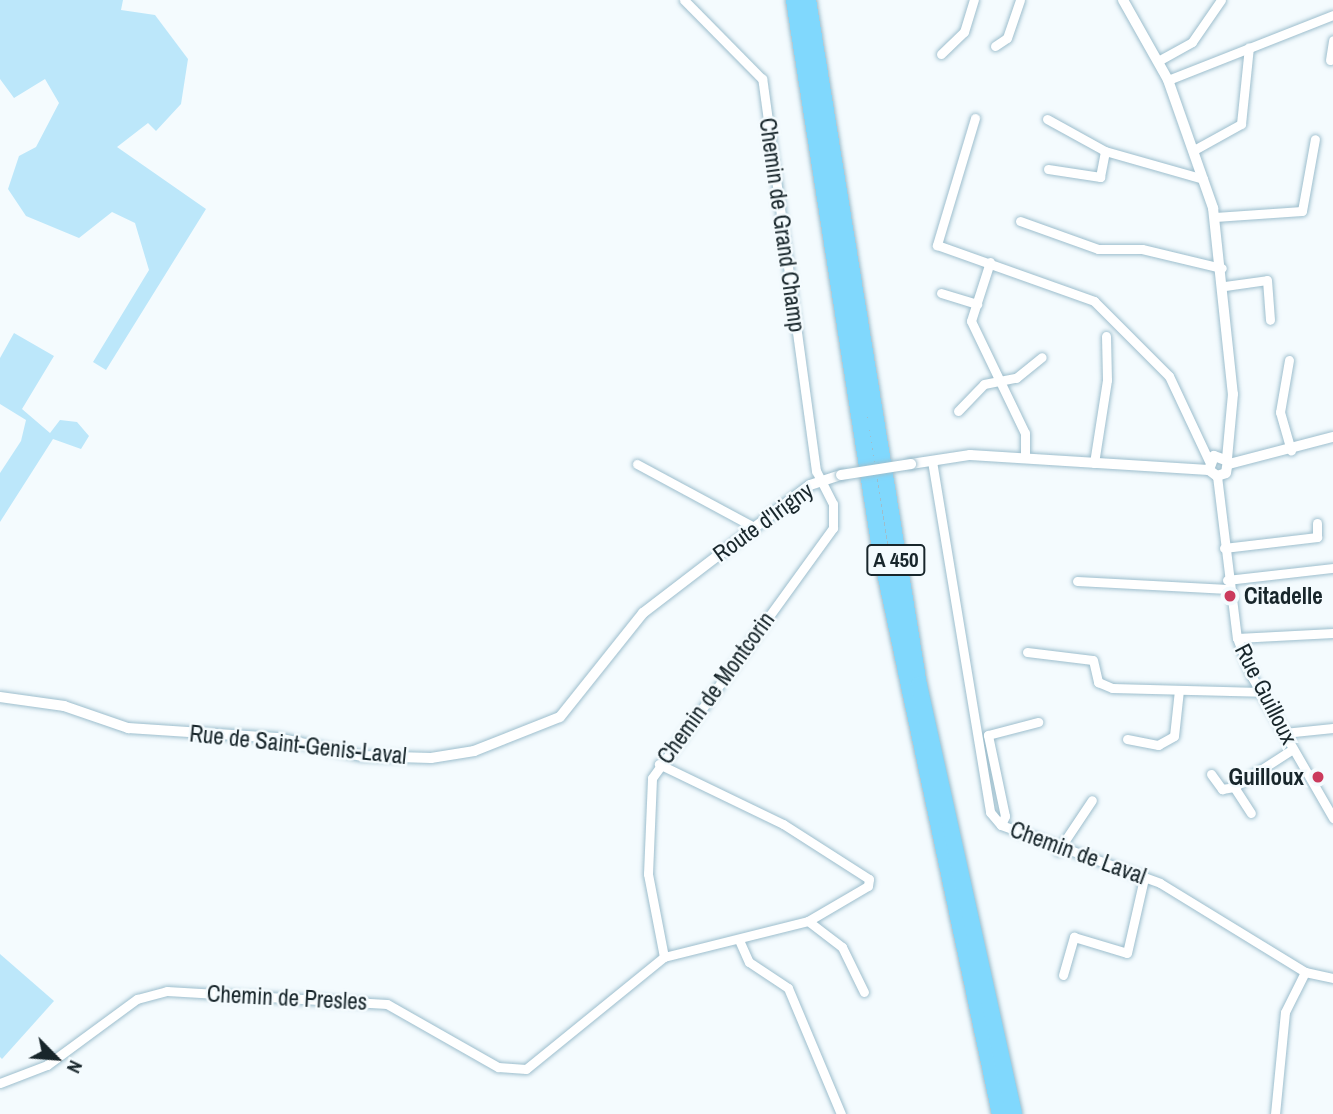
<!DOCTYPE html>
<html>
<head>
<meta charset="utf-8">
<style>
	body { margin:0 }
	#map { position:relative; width:1333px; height:1114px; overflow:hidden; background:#f4fbfe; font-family:"Archivo Narrow",sans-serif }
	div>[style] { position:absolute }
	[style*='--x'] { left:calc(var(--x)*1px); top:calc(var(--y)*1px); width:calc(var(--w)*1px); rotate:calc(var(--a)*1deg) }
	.green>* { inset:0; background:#bce7fa }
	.roads { filter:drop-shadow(0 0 2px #9dbecd) drop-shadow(0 0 2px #9dbecd) }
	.minor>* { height:9px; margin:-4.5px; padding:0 4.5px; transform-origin:4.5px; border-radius:4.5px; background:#fff }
	.tertiary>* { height:10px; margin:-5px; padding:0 5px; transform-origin:5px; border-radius:5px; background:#fff }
	.motorway>* { height:16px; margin:-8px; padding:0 8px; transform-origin:8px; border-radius:8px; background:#80d8fd }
	.bridges { filter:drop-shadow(0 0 2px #9dbecd) drop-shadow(0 0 2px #9dbecd) }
	.tertiary-bridge>* { height:10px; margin:-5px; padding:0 5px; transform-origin:5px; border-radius:5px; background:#fff }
	.dots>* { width:19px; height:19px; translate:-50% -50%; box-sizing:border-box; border:4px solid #f4fbfe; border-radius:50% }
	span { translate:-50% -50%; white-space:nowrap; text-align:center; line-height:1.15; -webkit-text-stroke:5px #f4fbfe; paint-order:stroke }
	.shield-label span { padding:2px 5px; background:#f4fbfe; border:2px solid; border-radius:5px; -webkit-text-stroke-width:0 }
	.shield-label { font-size:21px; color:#18262b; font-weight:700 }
	.street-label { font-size:23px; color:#18262b }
	.poi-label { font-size:23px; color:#18262b; font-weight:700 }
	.left { translate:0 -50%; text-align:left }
	.right { translate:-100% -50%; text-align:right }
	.north { position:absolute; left:21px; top:1023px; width:70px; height:70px; -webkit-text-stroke:5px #f4fbfe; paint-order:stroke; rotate:115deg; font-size:19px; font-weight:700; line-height:28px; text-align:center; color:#18262b }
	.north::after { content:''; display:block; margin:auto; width:24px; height:32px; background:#18262b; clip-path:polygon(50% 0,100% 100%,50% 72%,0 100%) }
</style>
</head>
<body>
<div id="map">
	<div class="green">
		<i style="clip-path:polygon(0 0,123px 0,121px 10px,155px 15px,188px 59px,181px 104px,156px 131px,148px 123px,117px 147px,206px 209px,106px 370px,93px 362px,149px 270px,135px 223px,112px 212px,79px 238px,26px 216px,8px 189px,19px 156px,36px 147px,59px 103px,45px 79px,14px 98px,0 79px)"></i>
		<i style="clip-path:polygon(14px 333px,54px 356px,22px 409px,50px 433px,60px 420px,77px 422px,89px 436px,81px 449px,53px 439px,0 522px,0 473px,21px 441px,26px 420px,0 404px,0 358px)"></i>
		<i style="clip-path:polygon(0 954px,54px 1001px,2px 1059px,0 1057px)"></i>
	</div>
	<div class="roads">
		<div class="minor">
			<i style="--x:995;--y:46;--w:14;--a:-34"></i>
			<i style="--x:1007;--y:38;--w:40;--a:-71.1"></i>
			<i style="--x:941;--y:54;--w:32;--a:-44"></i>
			<i style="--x:964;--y:32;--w:34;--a:-73"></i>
			<i style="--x:1330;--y:60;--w:20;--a:-81"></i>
			<i style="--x:1158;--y:61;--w:39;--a:-29"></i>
			<i style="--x:1192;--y:42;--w:51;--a:-55.4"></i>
			<i style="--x:1168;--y:80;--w:177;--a:-21.5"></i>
			<i style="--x:975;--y:118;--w:133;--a:106.7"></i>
			<i style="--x:937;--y:245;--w:167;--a:19.6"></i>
			<i style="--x:1094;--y:301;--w:106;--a:45"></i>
			<i style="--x:1169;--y:376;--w:94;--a:64.8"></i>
			<i style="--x:1047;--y:119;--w:66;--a:28.9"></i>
			<i style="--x:1105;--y:151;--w:102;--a:15.9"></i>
			<i style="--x:1194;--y:150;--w:54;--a:-29"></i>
			<i style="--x:1241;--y:124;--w:77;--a:-84.1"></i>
			<i style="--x:1048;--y:169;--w:53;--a:8.7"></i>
			<i style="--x:1100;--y:177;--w:26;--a:-79"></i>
			<i style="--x:1215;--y:217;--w:87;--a:-3.9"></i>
			<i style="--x:1302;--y:211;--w:73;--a:-79.8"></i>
			<i style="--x:1020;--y:221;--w:83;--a:19.7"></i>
			<i style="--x:1098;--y:249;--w:44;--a:0"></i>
			<i style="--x:1142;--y:249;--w:82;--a:13.4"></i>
			<i style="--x:990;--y:262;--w:62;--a:107.9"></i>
			<i style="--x:971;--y:321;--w:124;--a:64.3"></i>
			<i style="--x:1025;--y:433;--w:24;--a:90"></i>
			<i style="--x:1225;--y:286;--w:42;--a:-8.1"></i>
			<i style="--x:1267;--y:280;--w:40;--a:85.7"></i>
			<i style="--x:941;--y:293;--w:38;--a:17"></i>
			<i style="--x:1289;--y:360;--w:53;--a:99.8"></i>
			<i style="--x:1280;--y:412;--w:40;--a:74"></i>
			<i style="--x:958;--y:411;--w:37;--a:-46"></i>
			<i style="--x:984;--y:384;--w:33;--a:-11"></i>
			<i style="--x:1016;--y:378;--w:33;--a:-39"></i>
			<i style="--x:932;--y:461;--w:356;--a:80.6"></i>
			<i style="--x:990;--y:812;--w:17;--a:50"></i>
			<i style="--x:1001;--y:825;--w:169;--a:20"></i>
			<i style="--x:1160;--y:883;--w:170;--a:31.5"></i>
			<i style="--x:1305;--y:972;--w:29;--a:12"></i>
			<i style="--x:1094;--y:463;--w:84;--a:-81.1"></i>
			<i style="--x:1107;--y:380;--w:44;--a:-91.3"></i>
			<i style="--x:637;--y:464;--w:133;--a:28.3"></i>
			<i style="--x:1217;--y:476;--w:163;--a:83"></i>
			<i style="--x:1237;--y:638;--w:42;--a:69"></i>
			<i style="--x:1252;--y:677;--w:163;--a:60.1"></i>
			<i style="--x:1224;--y:548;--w:94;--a:-6.7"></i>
			<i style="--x:1317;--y:537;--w:14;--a:-90"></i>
			<i style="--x:1227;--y:580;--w:107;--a:-6.5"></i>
			<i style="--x:1077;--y:581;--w:151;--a:3"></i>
			<i style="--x:1237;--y:638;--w:96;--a:-3"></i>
			<i style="--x:1027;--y:652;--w:66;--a:6.9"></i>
			<i style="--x:1093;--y:660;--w:23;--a:77"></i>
			<i style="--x:1098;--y:682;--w:15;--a:23"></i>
			<i style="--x:1112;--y:688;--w:148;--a:1.5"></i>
			<i style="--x:1284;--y:733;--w:49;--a:-5.8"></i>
			<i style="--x:1127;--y:739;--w:32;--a:11"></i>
			<i style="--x:1158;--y:745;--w:18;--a:-29"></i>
			<i style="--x:1174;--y:736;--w:46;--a:-83.8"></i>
			<i style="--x:1211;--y:774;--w:19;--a:54"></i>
			<i style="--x:1222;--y:789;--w:12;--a:-9"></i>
			<i style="--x:1234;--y:787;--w:70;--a:-32.8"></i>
			<i style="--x:1234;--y:787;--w:31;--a:57"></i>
			<i style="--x:1001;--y:825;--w:10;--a:-66"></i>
			<i style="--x:1005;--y:816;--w:83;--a:-101.9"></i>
			<i style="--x:988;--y:735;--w:52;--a:-14.6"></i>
			<i style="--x:1058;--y:851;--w:61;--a:-56.3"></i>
			<i style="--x:808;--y:921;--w:43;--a:37.4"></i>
			<i style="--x:842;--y:947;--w:50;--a:63.9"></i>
			<i style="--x:739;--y:940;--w:24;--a:66"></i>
			<i style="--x:749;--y:962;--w:47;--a:33.7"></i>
			<i style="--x:788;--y:988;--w:137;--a:67.2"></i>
			<i style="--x:664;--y:957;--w:85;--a:-100.9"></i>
			<i style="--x:648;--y:874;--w:96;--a:-87.6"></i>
			<i style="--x:652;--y:778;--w:309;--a:-54.1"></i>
			<i style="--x:833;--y:528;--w:24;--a:-90"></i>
			<i style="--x:833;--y:504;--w:37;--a:-117"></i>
			<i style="--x:816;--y:471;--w:396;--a:-97.8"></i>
			<i style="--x:762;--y:79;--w:111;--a:-134.6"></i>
			<i style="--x:1063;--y:975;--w:40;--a:-74"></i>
			<i style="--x:1074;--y:937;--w:55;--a:16.8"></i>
			<i style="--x:1127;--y:953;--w:77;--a:-77.2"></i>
			<i style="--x:0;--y:1083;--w:50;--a:-21"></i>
			<i style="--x:47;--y:1065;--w:112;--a:-36.3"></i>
			<i style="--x:137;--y:999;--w:31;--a:-15"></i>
			<i style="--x:167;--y:991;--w:220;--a:3.4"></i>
			<i style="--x:387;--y:1004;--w:128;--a:29.6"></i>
			<i style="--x:498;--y:1067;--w:28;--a:4"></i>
			<i style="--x:526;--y:1069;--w:178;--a:-39.1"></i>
			<i style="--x:664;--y:957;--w:148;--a:-14"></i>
			<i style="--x:808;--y:921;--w:69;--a:-30.3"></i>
			<i style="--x:868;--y:886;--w:7;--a:-82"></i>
			<i style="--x:869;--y:879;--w:102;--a:-147.4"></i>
			<i style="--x:783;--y:824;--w:138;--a:-154.2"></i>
			<i style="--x:1275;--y:1114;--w:102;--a:-84.4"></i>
			<i style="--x:1285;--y:1012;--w:45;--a:-63.4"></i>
		</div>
		<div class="tertiary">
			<i style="--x:1123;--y:0;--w:92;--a:60.6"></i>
			<i style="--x:1168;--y:80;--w:136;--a:70.6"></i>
			<i style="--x:1213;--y:208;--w:187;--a:83.9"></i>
			<i style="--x:1233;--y:394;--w:65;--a:95.3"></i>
			<i style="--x:911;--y:464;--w:60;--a:-8.7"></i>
			<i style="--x:970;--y:455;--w:239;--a:3.6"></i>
			<i style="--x:1209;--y:470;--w:10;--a:37"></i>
			<i style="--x:1217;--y:476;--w:9;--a:-18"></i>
			<i style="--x:1226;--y:473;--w:12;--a:-81"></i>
			<i style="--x:1228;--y:461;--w:15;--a:-160"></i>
			<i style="--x:1214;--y:456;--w:15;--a:110"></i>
			<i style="--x:1229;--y:464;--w:107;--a:-14.6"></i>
			<i style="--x:0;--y:697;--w:65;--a:8"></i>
			<i style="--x:64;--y:706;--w:68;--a:19"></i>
			<i style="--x:128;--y:728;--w:149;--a:3.8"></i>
			<i style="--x:277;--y:738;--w:87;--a:12"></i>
			<i style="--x:362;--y:756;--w:69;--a:1.7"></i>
			<i style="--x:431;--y:758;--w:44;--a:-9.2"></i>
			<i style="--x:474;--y:751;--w:92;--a:-21.6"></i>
			<i style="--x:560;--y:717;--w:133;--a:-51.4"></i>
			<i style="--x:643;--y:613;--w:210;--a:-37.5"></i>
			<i style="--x:810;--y:485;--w:33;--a:-18"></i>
		</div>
		<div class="motorway">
			<i style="--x:794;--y:0;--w:556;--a:81.1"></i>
			<i style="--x:880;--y:549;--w:578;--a:78.01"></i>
			<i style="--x:808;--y:0;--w:694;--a:80.8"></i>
			<i style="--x:919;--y:685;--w:439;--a:77.5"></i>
		</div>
	</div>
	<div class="bridges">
		<div class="tertiary-bridge">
			<i style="--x:841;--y:475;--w:71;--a:-8.9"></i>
		</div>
	</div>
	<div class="dots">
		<i style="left:1230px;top:596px;background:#cb3b5d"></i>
		<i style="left:1318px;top:777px;background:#cb3b5d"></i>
	</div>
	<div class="shield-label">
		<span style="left:896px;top:560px">A 450</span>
	</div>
	<div class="street-label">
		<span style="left:782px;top:225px;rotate:82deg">Chemin de Grand Champ</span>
		<span style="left:763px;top:522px;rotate:-36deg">Route d'Irigny</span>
		<span style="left:716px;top:688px;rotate:-54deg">Chemin de Montcorin</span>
		<span style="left:1266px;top:694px;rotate:63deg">Rue Guilloux</span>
		<span style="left:298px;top:745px;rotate:6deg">Rue de Saint-Genis-Laval</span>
		<span style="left:1078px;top:853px;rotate:20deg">Chemin de Laval</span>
		<span style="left:287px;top:998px;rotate:3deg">Chemin de Presles</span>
	</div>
	<div class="poi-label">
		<span class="left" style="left:1244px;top:596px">Citadelle</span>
		<span class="right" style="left:1304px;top:777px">Guilloux</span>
	</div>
	<div class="north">N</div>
</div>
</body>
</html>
